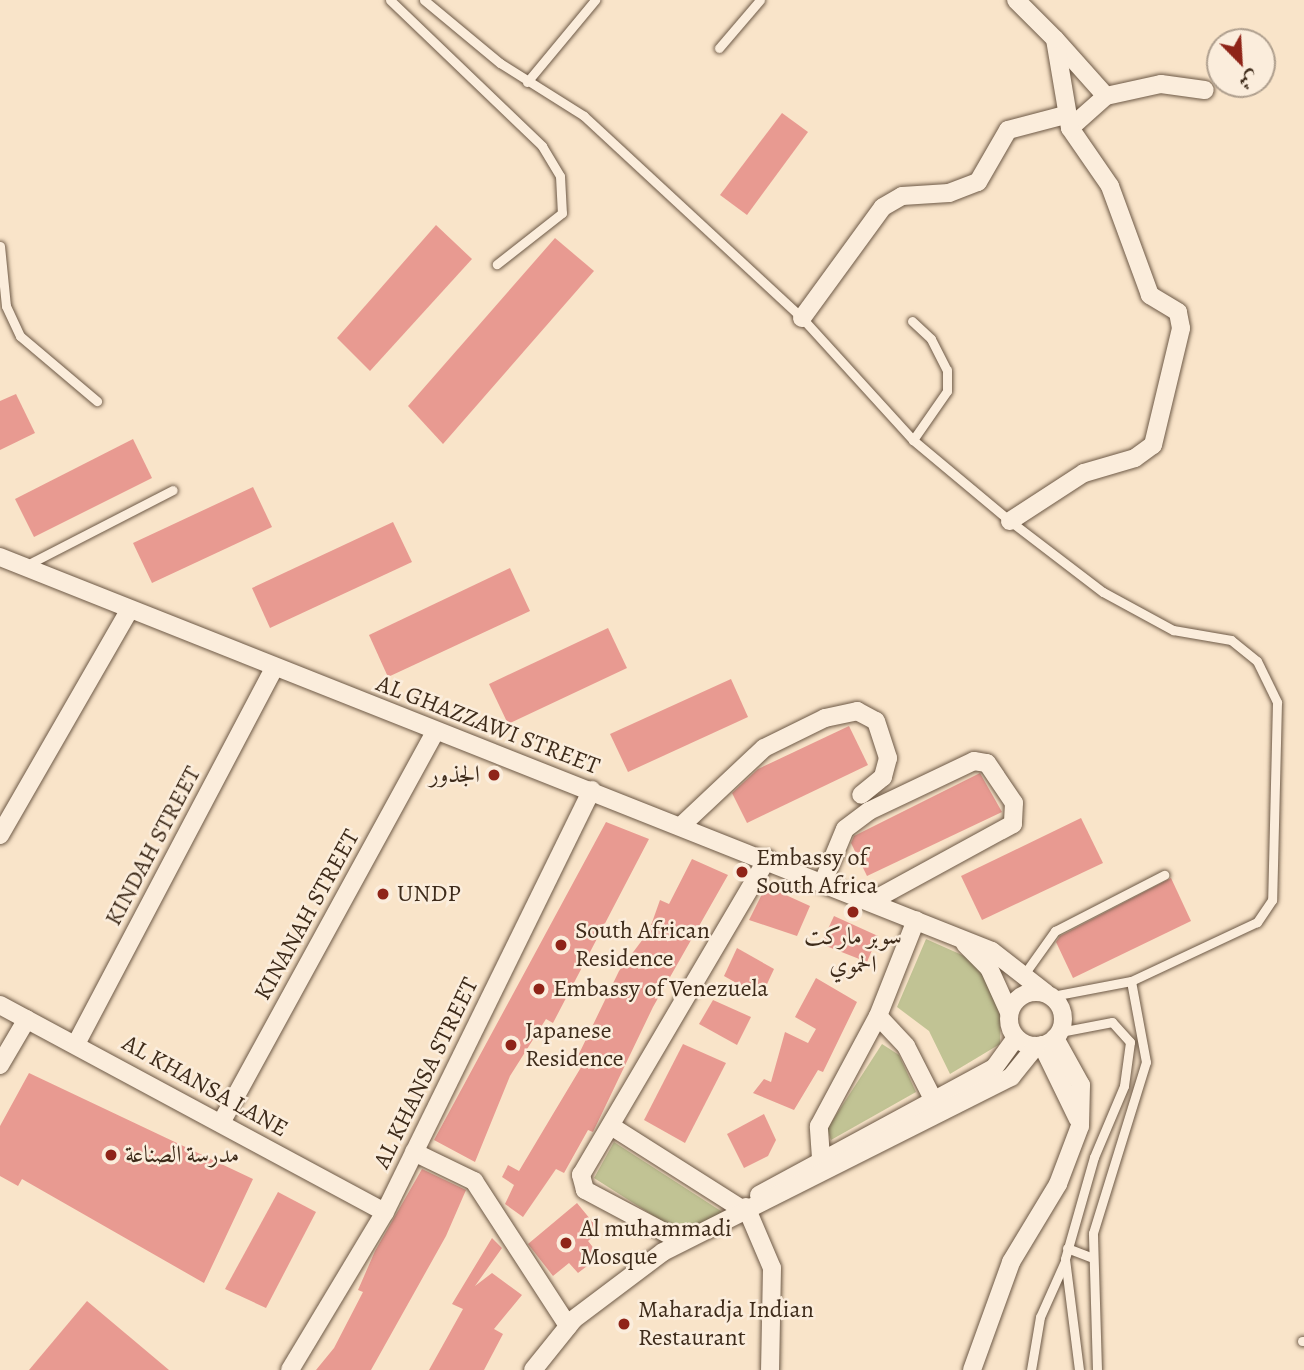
<!DOCTYPE html>
<html>
<head>
<meta charset="utf-8">
<style>
	body { margin:0 }
	#map { position:relative; width:1304px; height:1370px; overflow:hidden; background:#f9e4c9; font-family:Alegreya,Amiri,serif }
	div>[style] { position:absolute }
	[style*='--x'] { left:calc(var(--x)*1px); top:calc(var(--y)*1px); width:calc(var(--w)*1px); rotate:calc(var(--a)*1deg) }
	.green>* { inset:0; background:#c1c394 }
	.building>* { inset:0; background:#e89a91 }
	.roads { filter:drop-shadow(0 0 2px #6d5946) drop-shadow(0 0 2px #6d5946) }
	.service>* { height:9px; margin:-4.5px; padding:0 4.5px; transform-origin:4.5px; border-radius:4.5px; background:#fbeddc }
	.minor>* { height:18px; margin:-9px; padding:0 9px; transform-origin:9px; border-radius:9px; background:#fbeddc }
	.minor>.ring { margin:-9px; padding:0; box-sizing:content-box; background:none; border:18px solid #fbeddc; border-radius:50% }
	.dots>* { width:19px; height:19px; translate:-50% -50%; box-sizing:border-box; border:4px solid #fbeddc; border-radius:50% }
	span { translate:-50% -50%; white-space:nowrap; text-align:center; line-height:1.15; -webkit-text-stroke:5px #fbeddc; paint-order:stroke }
	.street-label { font-size:24px; color:#3e2b1a }
	.poi-label { font-size:24px; color:#3e2b1a }
	.right { translate:-100% -50%; text-align:right }
	.left { translate:0 -50%; text-align:left }
	.north { position:absolute; left:1206px; top:28px; width:70px; height:70px; box-sizing:border-box; background:#fbeddc; border:2px solid #af9f8e; border-radius:50%; rotate:156deg; font-size:19px; font-weight:700; line-height:28px; text-align:center; color:#3e2b1a }
	.north::after { content:''; display:block; margin:auto; width:24px; height:32px; background:#8f2418; clip-path:polygon(50% 0,100% 100%,50% 72%,0 100%) }
</style>
</head>
<body>
<div id="map">
	<div class="green">
		<i style="clip-path:polygon(926px 939px,971px 959px,1001px 1001px,1000px 1044px,950px 1074px,929px 1031px,897px 1007px)"></i>
		<i style="clip-path:polygon(882px 1044px,899px 1055px,916px 1092px,831px 1140px,827px 1129px)"></i>
		<i style="clip-path:polygon(614px 1142px,724px 1213px,682px 1234px,594px 1178px)"></i>
	</div>
	<div class="building">
		<i style="clip-path:polygon(782px 113px,808px 132px,747px 215px,720px 195px)"></i>
		<i style="clip-path:polygon(436px 225px,472px 259px,370px 371px,337px 338px)"></i>
		<i style="clip-path:polygon(555px 238px,594px 271px,443px 444px,408px 406px)"></i>
		<i style="clip-path:polygon(16px 394px,35px 433px,0 450px,0 401px)"></i>
		<i style="clip-path:polygon(133px 439px,152px 478px,34px 537px,15px 499px)"></i>
		<i style="clip-path:polygon(253px 487px,272px 527px,152px 583px,133px 543px)"></i>
		<i style="clip-path:polygon(393px 522px,412px 562px,270px 628px,252px 588px)"></i>
		<i style="clip-path:polygon(510px 568px,530px 611px,388px 677px,369px 635px)"></i>
		<i style="clip-path:polygon(608px 628px,627px 668px,508px 724px,489px 684px)"></i>
		<i style="clip-path:polygon(731px 679px,748px 717px,628px 772px,610px 734px)"></i>
		<i style="clip-path:polygon(849px 726px,868px 765px,747px 823px,732px 793px,758px 769px)"></i>
		<i style="clip-path:polygon(980px 773px,1002px 812px,867px 876px,851px 843px,854px 836px)"></i>
		<i style="clip-path:polygon(1081px 818px,1103px 863px,982px 920px,961px 876px)"></i>
		<i style="clip-path:polygon(606px 822px,649px 839px,553px 1023px,546px 1019px,510px 1076px,475px 1162px,434px 1140px)"></i>
		<i style="clip-path:polygon(692px 859px,728px 875px,653px 1007px,593px 1132px,588px 1130px,564px 1173px,556px 1169px,523px 1217px,505px 1204px,514px 1185px,502px 1177px,508px 1165px,519px 1171px,553px 1114px,583px 1064px,576px 1060px,619px 971px,649px 931px,660px 900px,669px 904px)"></i>
		<i style="clip-path:polygon(1171px 878px,1191px 921px,1073px 978px,1056px 942px,1060px 936px)"></i>
		<i style="clip-path:polygon(766px 886px,810px 906px,797px 936px,749px 920px)"></i>
		<i style="clip-path:polygon(834px 916px,878px 936px,867px 962px,821px 944px)"></i>
		<i style="clip-path:polygon(737px 948px,774px 969px,761px 997px,724px 976px)"></i>
		<i style="clip-path:polygon(816px 978px,857px 1002px,823px 1072px,818px 1070px,794px 1110px,753px 1093px,764px 1079px,771px 1082px,785px 1032px,808px 1043px,816px 1029px,795px 1017px)"></i>
		<i style="clip-path:polygon(713px 1000px,751px 1017px,737px 1045px,699px 1024px)"></i>
		<i style="clip-path:polygon(683px 1044px,726px 1063px,685px 1143px,644px 1120px)"></i>
		<i style="clip-path:polygon(29px 1073px,253px 1179px,204px 1283px,22px 1179px,18px 1186px,0 1176px,0 1126px)"></i>
		<i style="clip-path:polygon(764px 1114px,776px 1140px,768px 1156px,744px 1168px,727px 1134px)"></i>
		<i style="clip-path:polygon(422px 1169px,466px 1190px,446px 1236px,371px 1370px,316px 1370px,334px 1348px,363px 1292px,358px 1290px,375px 1251px)"></i>
		<i style="clip-path:polygon(278px 1192px,316px 1212px,266px 1308px,225px 1289px)"></i>
		<i style="clip-path:polygon(577px 1203px,600px 1231px,588px 1241px,600px 1256px,578px 1273px,569px 1263px,553px 1276px,528px 1244px)"></i>
		<i style="clip-path:polygon(492px 1238px,502px 1248px,475px 1286px,492px 1273px,522px 1295px,494px 1329px,503px 1334px,484px 1370px,429px 1370px,463px 1309px,452px 1304px)"></i>
		<i style="clip-path:polygon(87px 1301px,169px 1370px,29px 1370px)"></i>
	</div>
	<div class="roads">
		<div class="service">
			<i style="--x:390;--y:0;--w:211;--a:43.8"></i>
			<i style="--x:542;--y:146;--w:35;--a:59"></i>
			<i style="--x:560;--y:176;--w:37;--a:87"></i>
			<i style="--x:562;--y:213;--w:83;--a:141.9"></i>
			<i style="--x:424;--y:0;--w:99;--a:39.7"></i>
			<i style="--x:500;--y:63;--w:99;--a:32.2"></i>
			<i style="--x:584;--y:116;--w:297;--a:42.8"></i>
			<i style="--x:802;--y:318;--w:165;--a:47.7"></i>
			<i style="--x:913;--y:440;--w:126;--a:39.9"></i>
			<i style="--x:1010;--y:521;--w:117;--a:37.4"></i>
			<i style="--x:1103;--y:592;--w:80;--a:28.5"></i>
			<i style="--x:1173;--y:630;--w:59;--a:9.8"></i>
			<i style="--x:1231;--y:640;--w:33;--a:39"></i>
			<i style="--x:1257;--y:661;--w:46;--a:64"></i>
			<i style="--x:1277;--y:702;--w:198;--a:91.4"></i>
			<i style="--x:1272;--y:900;--w:27;--a:124"></i>
			<i style="--x:1257;--y:922;--w:139;--a:154.9"></i>
			<i style="--x:1131;--y:981;--w:80;--a:169.2"></i>
			<i style="--x:719;--y:48;--w:63;--a:-49.5"></i>
			<i style="--x:527;--y:82;--w:107;--a:-50.3"></i>
			<i style="--x:0;--y:246;--w:60;--a:84.3"></i>
			<i style="--x:6;--y:306;--w:33;--a:65"></i>
			<i style="--x:20;--y:336;--w:101;--a:40.2"></i>
			<i style="--x:912;--y:321;--w:26;--a:43"></i>
			<i style="--x:931;--y:339;--w:35;--a:63"></i>
			<i style="--x:947;--y:370;--w:21;--a:90"></i>
			<i style="--x:947;--y:391;--w:60;--a:124.8"></i>
			<i style="--x:25;--y:566;--w:166;--a:-27.2"></i>
			<i style="--x:1025;--y:973;--w:52;--a:-54.5"></i>
			<i style="--x:1055;--y:931;--w:123;--a:-27.2"></i>
			<i style="--x:1060;--y:1032;--w:53;--a:-10.9"></i>
			<i style="--x:1112;--y:1022;--w:27;--a:48"></i>
			<i style="--x:1130;--y:1042;--w:44;--a:97.8"></i>
			<i style="--x:1124;--y:1086;--w:77;--a:112.9"></i>
			<i style="--x:1094;--y:1157;--w:106;--a:105.9"></i>
			<i style="--x:1065;--y:1259;--w:112;--a:82.8"></i>
			<i style="--x:1067;--y:1248;--w:25;--a:21"></i>
			<i style="--x:1302;--y:1341;--w:2;--a:0"></i>
			<i style="--x:1031;--y:1370;--w:54;--a:-80.4"></i>
			<i style="--x:1040;--y:1317;--w:61;--a:-65.9"></i>
			<i style="--x:1097;--y:1370;--w:137;--a:-91.7"></i>
			<i style="--x:1093;--y:1233;--w:179;--a:-72.8"></i>
			<i style="--x:1146;--y:1062;--w:82;--a:-100.5"></i>
		</div>
		<div class="minor">
			<i style="--x:1055;--y:39;--w:76;--a:48.2"></i>
			<i style="--x:1070;--y:128;--w:48;--a:-41.6"></i>
			<i style="--x:1106;--y:96;--w:56;--a:-12.3"></i>
			<i style="--x:1161;--y:84;--w:44;--a:7.8"></i>
			<i style="--x:802;--y:318;--w:137;--a:-53.9"></i>
			<i style="--x:883;--y:207;--w:22;--a:-30"></i>
			<i style="--x:902;--y:196;--w:47;--a:-3.7"></i>
			<i style="--x:949;--y:193;--w:31;--a:-21"></i>
			<i style="--x:978;--y:182;--w:60;--a:-60"></i>
			<i style="--x:1008;--y:130;--w:59;--a:-14.7"></i>
			<i style="--x:1010;--y:521;--w:88;--a:-33"></i>
			<i style="--x:1084;--y:473;--w:53;--a:-16.4"></i>
			<i style="--x:1135;--y:458;--w:22;--a:-36"></i>
			<i style="--x:1153;--y:445;--w:120;--a:-76.5"></i>
			<i style="--x:1181;--y:328;--w:16;--a:-101"></i>
			<i style="--x:1178;--y:312;--w:33;--a:-149"></i>
			<i style="--x:1150;--y:295;--w:116;--a:-110.2"></i>
			<i style="--x:1110;--y:186;--w:70;--a:-124.6"></i>
			<i style="--x:1070;--y:128;--w:90;--a:-99.6"></i>
			<i style="--x:1055;--y:39;--w:55;--a:-135"></i>
			<i style="--x:0;--y:557;--w:1067;--a:21.66"></i>
			<i style="--x:992;--y:951;--w:68;--a:37.9"></i>
			<i style="--x:682;--y:825;--w:112;--a:-43.2"></i>
			<i style="--x:764;--y:748;--w:68;--a:-26.2"></i>
			<i style="--x:825;--y:718;--w:33;--a:-12"></i>
			<i style="--x:857;--y:711;--w:21;--a:28"></i>
			<i style="--x:876;--y:721;--w:39;--a:72"></i>
			<i style="--x:888;--y:758;--w:20;--a:105"></i>
			<i style="--x:883;--y:777;--w:28;--a:141"></i>
			<i style="--x:0;--y:835;--w:257;--a:-60.1"></i>
			<i style="--x:823;--y:882;--w:57;--a:-67.5"></i>
			<i style="--x:845;--y:829;--w:30;--a:-37"></i>
			<i style="--x:869;--y:811;--w:116;--a:-25.5"></i>
			<i style="--x:974;--y:761;--w:13;--a:9"></i>
			<i style="--x:987;--y:763;--w:48;--a:56"></i>
			<i style="--x:1014;--y:803;--w:21;--a:93"></i>
			<i style="--x:1013;--y:824;--w:161;--a:151.4"></i>
			<i style="--x:965;--y:944;--w:34;--a:45"></i>
			<i style="--x:989;--y:968;--w:48;--a:65.6"></i>
			<i class="ring" style="left:1009px;top:992px;width:36px;height:36px"></i>
			<i style="--x:0;--y:1005;--w:437;--a:28.3"></i>
			<i style="--x:878;--y:1016;--w:41;--a:47"></i>
			<i style="--x:906;--y:1046;--w:59;--a:63"></i>
			<i style="--x:76;--y:1044;--w:423;--a:-62.2"></i>
			<i style="--x:1042;--y:1045;--w:82;--a:64.1"></i>
			<i style="--x:0;--y:1065;--w:53;--a:-59.6"></i>
			<i style="--x:221;--y:1123;--w:447;--a:-61.3"></i>
			<i style="--x:611;--y:1126;--w:155;--a:32.4"></i>
			<i style="--x:414;--y:1152;--w:67;--a:25.8"></i>
			<i style="--x:474;--y:1181;--w:173;--a:57"></i>
			<i style="--x:821;--y:1158;--w:32;--a:-94"></i>
			<i style="--x:819;--y:1126;--w:125;--a:-61.8"></i>
			<i style="--x:878;--y:1016;--w:103;--a:-68.4"></i>
			<i style="--x:759;--y:1195;--w:267;--a:-28.4"></i>
			<i style="--x:994;--y:1068;--w:37;--a:-54"></i>
			<i style="--x:746;--y:1207;--w:66;--a:66.9"></i>
			<i style="--x:772;--y:1268;--w:102;--a:91.1"></i>
			<i style="--x:681;--y:1241;--w:109;--a:-152"></i>
			<i style="--x:585;--y:1190;--w:16;--a:-105"></i>
			<i style="--x:581;--y:1175;--w:367;--a:-59.5"></i>
			<i style="--x:290;--y:1370;--w:184;--a:-59"></i>
			<i style="--x:385;--y:1212;--w:470;--a:-63.9"></i>
			<i style="--x:533;--y:1370;--w:65;--a:-51.2"></i>
			<i style="--x:574;--y:1319;--w:111;--a:-37"></i>
			<i style="--x:663;--y:1252;--w:390;--a:-26.7"></i>
			<i style="--x:1011;--y:1077;--w:40;--a:-51"></i>
			<i style="--x:972;--y:1370;--w:115;--a:-70.1"></i>
			<i style="--x:1011;--y:1262;--w:91;--a:-58.9"></i>
			<i style="--x:1058;--y:1184;--w:62;--a:-69.2"></i>
			<i style="--x:1080;--y:1126;--w:41;--a:-88.6"></i>
			<i style="--x:1081;--y:1085;--w:54;--a:-119"></i>
		</div>
	</div>
	<div class="dots">
		<i style="left:494px;top:775px;background:#8f2418"></i>
		<i style="left:742px;top:872px;background:#8f2418"></i>
		<i style="left:383px;top:894px;background:#8f2418"></i>
		<i style="left:853px;top:912px;background:#8f2418"></i>
		<i style="left:561px;top:945px;background:#8f2418"></i>
		<i style="left:539px;top:989px;background:#8f2418"></i>
		<i style="left:511px;top:1045px;background:#8f2418"></i>
		<i style="left:111px;top:1155px;background:#8f2418"></i>
		<i style="left:566px;top:1243px;background:#8f2418"></i>
		<i style="left:624px;top:1324px;background:#8f2418"></i>
	</div>
	<div class="street-label">
		<span style="left:488px;top:725px;rotate:21deg">AL GHAZZAWI STREET</span>
		<span style="left:153px;top:846px;rotate:-62deg">KINDAH STREET</span>
		<span style="left:307px;top:915px;rotate:-61deg">KINANAH STREET</span>
		<span style="left:426px;top:1073px;rotate:-64deg">AL KHANSA STREET</span>
		<span style="left:205px;top:1086px;rotate:29deg">AL KHANSA LANE</span>
	</div>
	<div class="poi-label">
		<span class="right" style="left:480px;top:775px">الجذور</span>
		<span class="left" style="left:756px;top:872px">Embassy of<br>South Africa</span>
		<span class="left" style="left:397px;top:894px">UNDP</span>
		<span class="left" style="left:575px;top:945px">South African<br>Residence</span>
		<span style="left:853px;top:951px">سوبر ماركت<br>الحموي</span>
		<span class="left" style="left:553px;top:989px">Embassy of Venezuela</span>
		<span class="left" style="left:525px;top:1045px">Japanese<br>Residence</span>
		<span class="left" style="left:125px;top:1155px">مدرسة الصناعة</span>
		<span class="left" style="left:580px;top:1243px">Al muhammadi<br>Mosque</span>
		<span class="left" style="left:638px;top:1324px">Maharadja Indian<br>Restaurant</span>
	</div>
	<div class="north">ش</div>
</div>
</body>
</html>
